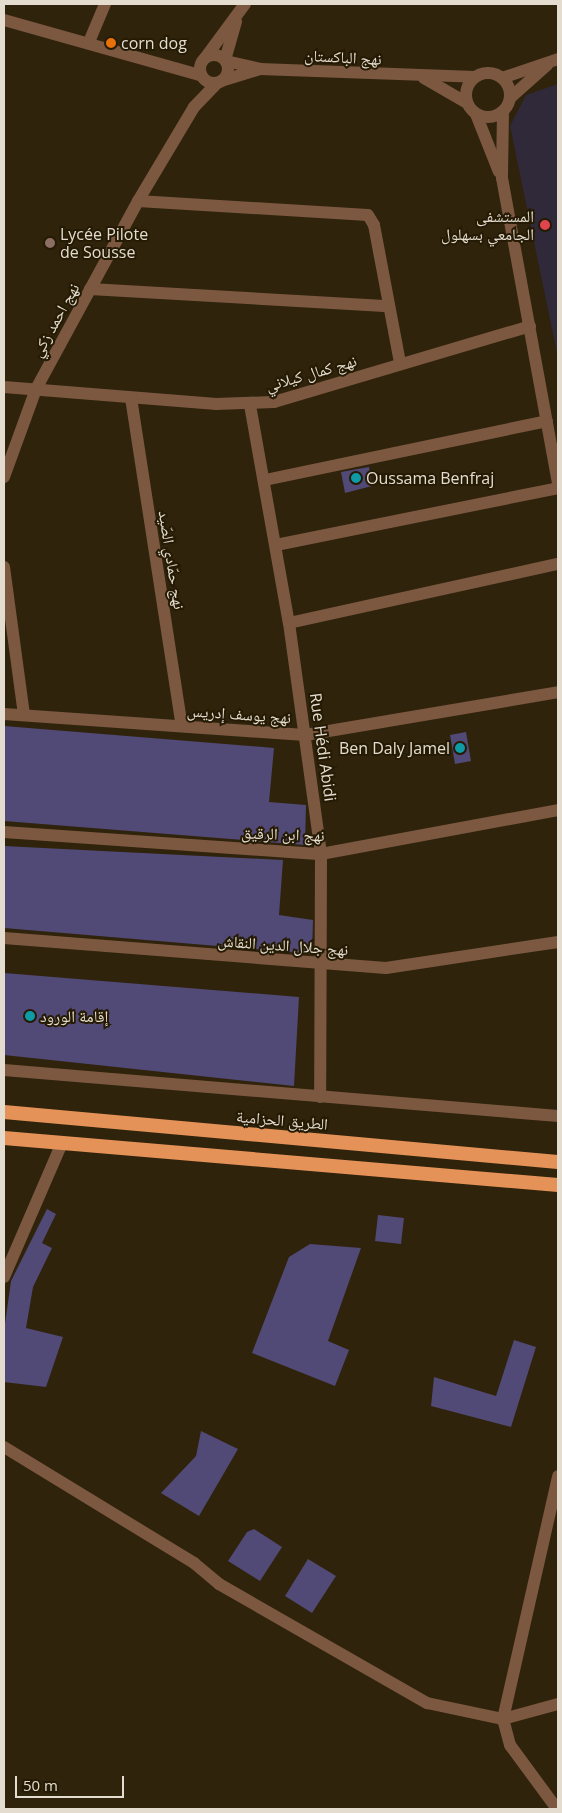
<!DOCTYPE html>
<html>
<head>
<meta charset="utf-8">
<style>
	body { margin:0 }
	#map { position:relative; width:562px; height:1813px; overflow:hidden; background:#2f230c; font-family:"Open Sans","Noto Naskh Arabic",sans-serif }
	div>[style] { position:absolute }
	[style*='--x'] { left:calc(var(--x)*1px); top:calc(var(--y)*1px); width:calc(var(--w)*1px); rotate:calc(var(--a)*1deg) }
	.medical>* { inset:0; background:#302939 }
	.building>* { inset:0; background:#514976 }
	.minor>* { height:12px; margin:-6px; padding:0 6px; transform-origin:6px; border-radius:6px; background:#7c5840 }
	.tertiary>* { height:12px; margin:-6px; padding:0 6px; transform-origin:6px; border-radius:6px; background:#7c5840 }
	.tertiary>.ring { margin:-6px; padding:0; box-sizing:content-box; background:none; border:12px solid #7c5840; border-radius:50% }
	.trunk>* { height:14px; margin:-7px; padding:0 7px; transform-origin:7px; border-radius:7px; background:#e49258 }
	.dots>* { width:14px; height:14px; translate:-50% -50%; box-sizing:border-box; border:2px solid #251a03; border-radius:50% }
	span { translate:-50% -50%; white-space:nowrap; text-align:center; line-height:1.15; -webkit-text-stroke:4px #251a03; paint-order:stroke }
	.poi-label { font-size:16px; color:#e4dcce }
	.left { translate:0 -50%; text-align:left }
	.right { translate:-100% -50%; text-align:right }
	.street-label { font-size:16px; color:#e4dcce }
	.frame { position:absolute; inset:0; border:5px solid #e4dcce; pointer-events:none }
	.scale { position:absolute; left:15px; top:1776px; width:109px; height:22px; box-sizing:border-box; border:2px solid #e4dcce; border-top:0; padding-left:6px; font-size:15px; line-height:18px; white-space:nowrap; color:#e4dcce; -webkit-text-stroke:4px #251a03; paint-order:stroke }
</style>
</head>
<body>
<div id="map">
	<div class="medical">
		<i style="clip-path:polygon(558px 84px,558px 358px,510px 126px,526px 95px)"></i>
	</div>
	<div class="building">
		<i style="clip-path:polygon(369px 467px,372px 486px,345px 493px,341px 472px)"></i>
		<i style="clip-path:polygon(4px 726px,274px 748px,269px 802px,306px 805px,305px 845px,4px 821px)"></i>
		<i style="clip-path:polygon(466px 732px,471px 761px,455px 764px,450px 735px)"></i>
		<i style="clip-path:polygon(4px 846px,283px 860px,279px 915px,313px 920px,312px 954px,4px 928px)"></i>
		<i style="clip-path:polygon(4px 973px,299px 997px,294px 1086px,4px 1055px)"></i>
		<i style="clip-path:polygon(47px 1209px,56px 1214px,42px 1243px,52px 1248px,33px 1287px,26px 1328px,63px 1337px,46px 1387px,4px 1382px,4px 1331px,11px 1281px)"></i>
		<i style="clip-path:polygon(378px 1215px,404px 1218px,401px 1244px,375px 1241px)"></i>
		<i style="clip-path:polygon(310px 1244px,361px 1248px,328px 1341px,349px 1350px,335px 1386px,252px 1353px,289px 1257px)"></i>
		<i style="clip-path:polygon(514px 1340px,536px 1347px,511px 1427px,431px 1406px,434px 1377px,496px 1396px)"></i>
		<i style="clip-path:polygon(201px 1431px,238px 1449px,199px 1516px,161px 1493px,196px 1456px)"></i>
		<i style="clip-path:polygon(254px 1529px,282px 1547px,260px 1581px,228px 1561px,247px 1532px)"></i>
		<i style="clip-path:polygon(308px 1559px,336px 1576px,312px 1613px,285px 1596px)"></i>
	</div>
	<div class="minor">
		<i style="--x:89;--y:42;--w:41;--a:-67.2"></i>
		<i style="--x:205;--y:58;--w:67;--a:-53.5"></i>
		<i style="--x:225;--y:60;--w:40;--a:-74"></i>
		<i style="--x:503;--y:111;--w:67;--a:90.9"></i>
		<i style="--x:502;--y:178;--w:311;--a:79.6"></i>
		<i style="--x:476;--y:114;--w:62;--a:68.4"></i>
		<i style="--x:138;--y:201;--w:230;--a:3.5"></i>
		<i style="--x:368;--y:215;--w:12;--a:59"></i>
		<i style="--x:374;--y:225;--w:139;--a:79.3"></i>
		<i style="--x:90;--y:289;--w:299;--a:3.3"></i>
		<i style="--x:4;--y:387;--w:213;--a:4.6"></i>
		<i style="--x:216;--y:404;--w:58;--a:-2"></i>
		<i style="--x:274;--y:402;--w:267;--a:-16.5"></i>
		<i style="--x:131;--y:398;--w:332;--a:81.2"></i>
		<i style="--x:250;--y:405;--w:221;--a:79.9"></i>
		<i style="--x:289;--y:623;--w:233;--a:82.1"></i>
		<i style="--x:321;--y:854;--w:243;--a:90.2"></i>
		<i style="--x:4;--y:477;--w:94;--a:-70"></i>
		<i style="--x:36;--y:389;--w:214;--a:-61.5"></i>
		<i style="--x:138;--y:201;--w:109;--a:-59.2"></i>
		<i style="--x:194;--y:107;--w:33;--a:-46"></i>
		<i style="--x:265;--y:480;--w:288;--a:-11.8"></i>
		<i style="--x:276;--y:545;--w:288;--a:-11.4"></i>
		<i style="--x:4;--y:567;--w:149;--a:82.3"></i>
		<i style="--x:289;--y:623;--w:275;--a:-12.4"></i>
		<i style="--x:4;--y:714;--w:302;--a:4"></i>
		<i style="--x:305;--y:735;--w:257;--a:-9.6"></i>
		<i style="--x:4;--y:832;--w:318;--a:4"></i>
		<i style="--x:321;--y:854;--w:241;--a:-10.5"></i>
		<i style="--x:4;--y:938;--w:383;--a:4.5"></i>
		<i style="--x:386;--y:968;--w:174;--a:-8.6"></i>
		<i style="--x:4;--y:1070;--w:556;--a:4.75"></i>
		<i style="--x:4;--y:1277;--w:146;--a:-66.6"></i>
		<i style="--x:4;--y:1447;--w:223;--a:31.4"></i>
		<i style="--x:194;--y:1563;--w:33;--a:40"></i>
		<i style="--x:219;--y:1584;--w:240;--a:29.8"></i>
		<i style="--x:427;--y:1703;--w:78;--a:11.9"></i>
		<i style="--x:503;--y:1719;--w:57;--a:-15.3"></i>
	</div>
	<div class="tertiary">
		<i style="--x:4;--y:20;--w:204;--a:15.7"></i>
		<i class="ring" style="left:200px;top:55px;width:16px;height:16px"></i>
		<i style="--x:226;--y:61;--w:35;--a:13"></i>
		<i class="ring" style="left:466px;top:73px;width:32px;height:32px"></i>
		<i style="--x:424;--y:78;--w:50;--a:30.2"></i>
		<i style="--x:502;--y:78;--w:59;--a:-18.7"></i>
		<i style="--x:221;--y:81;--w:41;--a:-17.1"></i>
		<i style="--x:260;--y:69;--w:215;--a:2.1"></i>
		<i style="--x:510;--y:98;--w:50;--a:-41.7"></i>
		<i style="--x:557;--y:1809;--w:79;--a:-126.3"></i>
		<i style="--x:510;--y:1745;--w:27;--a:-105"></i>
		<i style="--x:503;--y:1719;--w:249;--a:-77.2"></i>
	</div>
	<div class="trunk">
		<i style="--x:4;--y:1112;--w:556;--a:5.16"></i>
		<i style="--x:4;--y:1138;--w:556;--a:4.85"></i>
	</div>
	<div class="dots">
		<i style="left:111px;top:43px;background:#e8710a"></i>
		<i style="left:545px;top:225px;background:#e0444e"></i>
		<i style="left:50px;top:243px;background:#8d6e63"></i>
		<i style="left:356px;top:478px;background:#0f9aa8"></i>
		<i style="left:460px;top:748px;background:#0f9aa8"></i>
		<i style="left:30px;top:1016px;background:#0f9aa8"></i>
	</div>
	<div class="poi-label">
		<span class="left" style="left:121px;top:43px">corn dog</span>
		<span class="right" style="left:534px;top:225px">المستشفى<br>الجامعي بسهلول</span>
		<span class="left" style="left:60px;top:243px">Lycée Pilote<br>de Sousse</span>
		<span class="left" style="left:366px;top:478px">Oussama Benfraj</span>
		<span class="right" style="left:450px;top:748px">Ben Daly Jamel</span>
		<span class="left" style="left:40px;top:1016px">إقامة الورود</span>
	</div>
	<div class="street-label">
		<span style="left:343px;top:57px;rotate:3deg">نهج الباكستان</span>
		<span style="left:55px;top:320px;rotate:-61deg">نهج احمد زكي</span>
		<span style="left:311px;top:373px;rotate:-16deg">نهج كمال كيلاني</span>
		<span style="left:172px;top:560px;rotate:81deg">نهج حمّادي الصّيد</span>
		<span style="left:239px;top:714px;rotate:4deg">نهج يوسف إدريس</span>
		<span style="left:323px;top:747px;rotate:82deg">Rue Hédi Abidi</span>
		<span style="left:283px;top:834px;rotate:2deg">نهج ابن الرقيق</span>
		<span style="left:283px;top:945px;rotate:4deg">نهج جلال الدين النقاش</span>
		<span style="left:282px;top:1120px;rotate:5deg">الطريق الحزامية</span>
	</div>
	<div class="frame"></div>
	<div class="scale">50 m</div>
</div>
</body>
</html>
